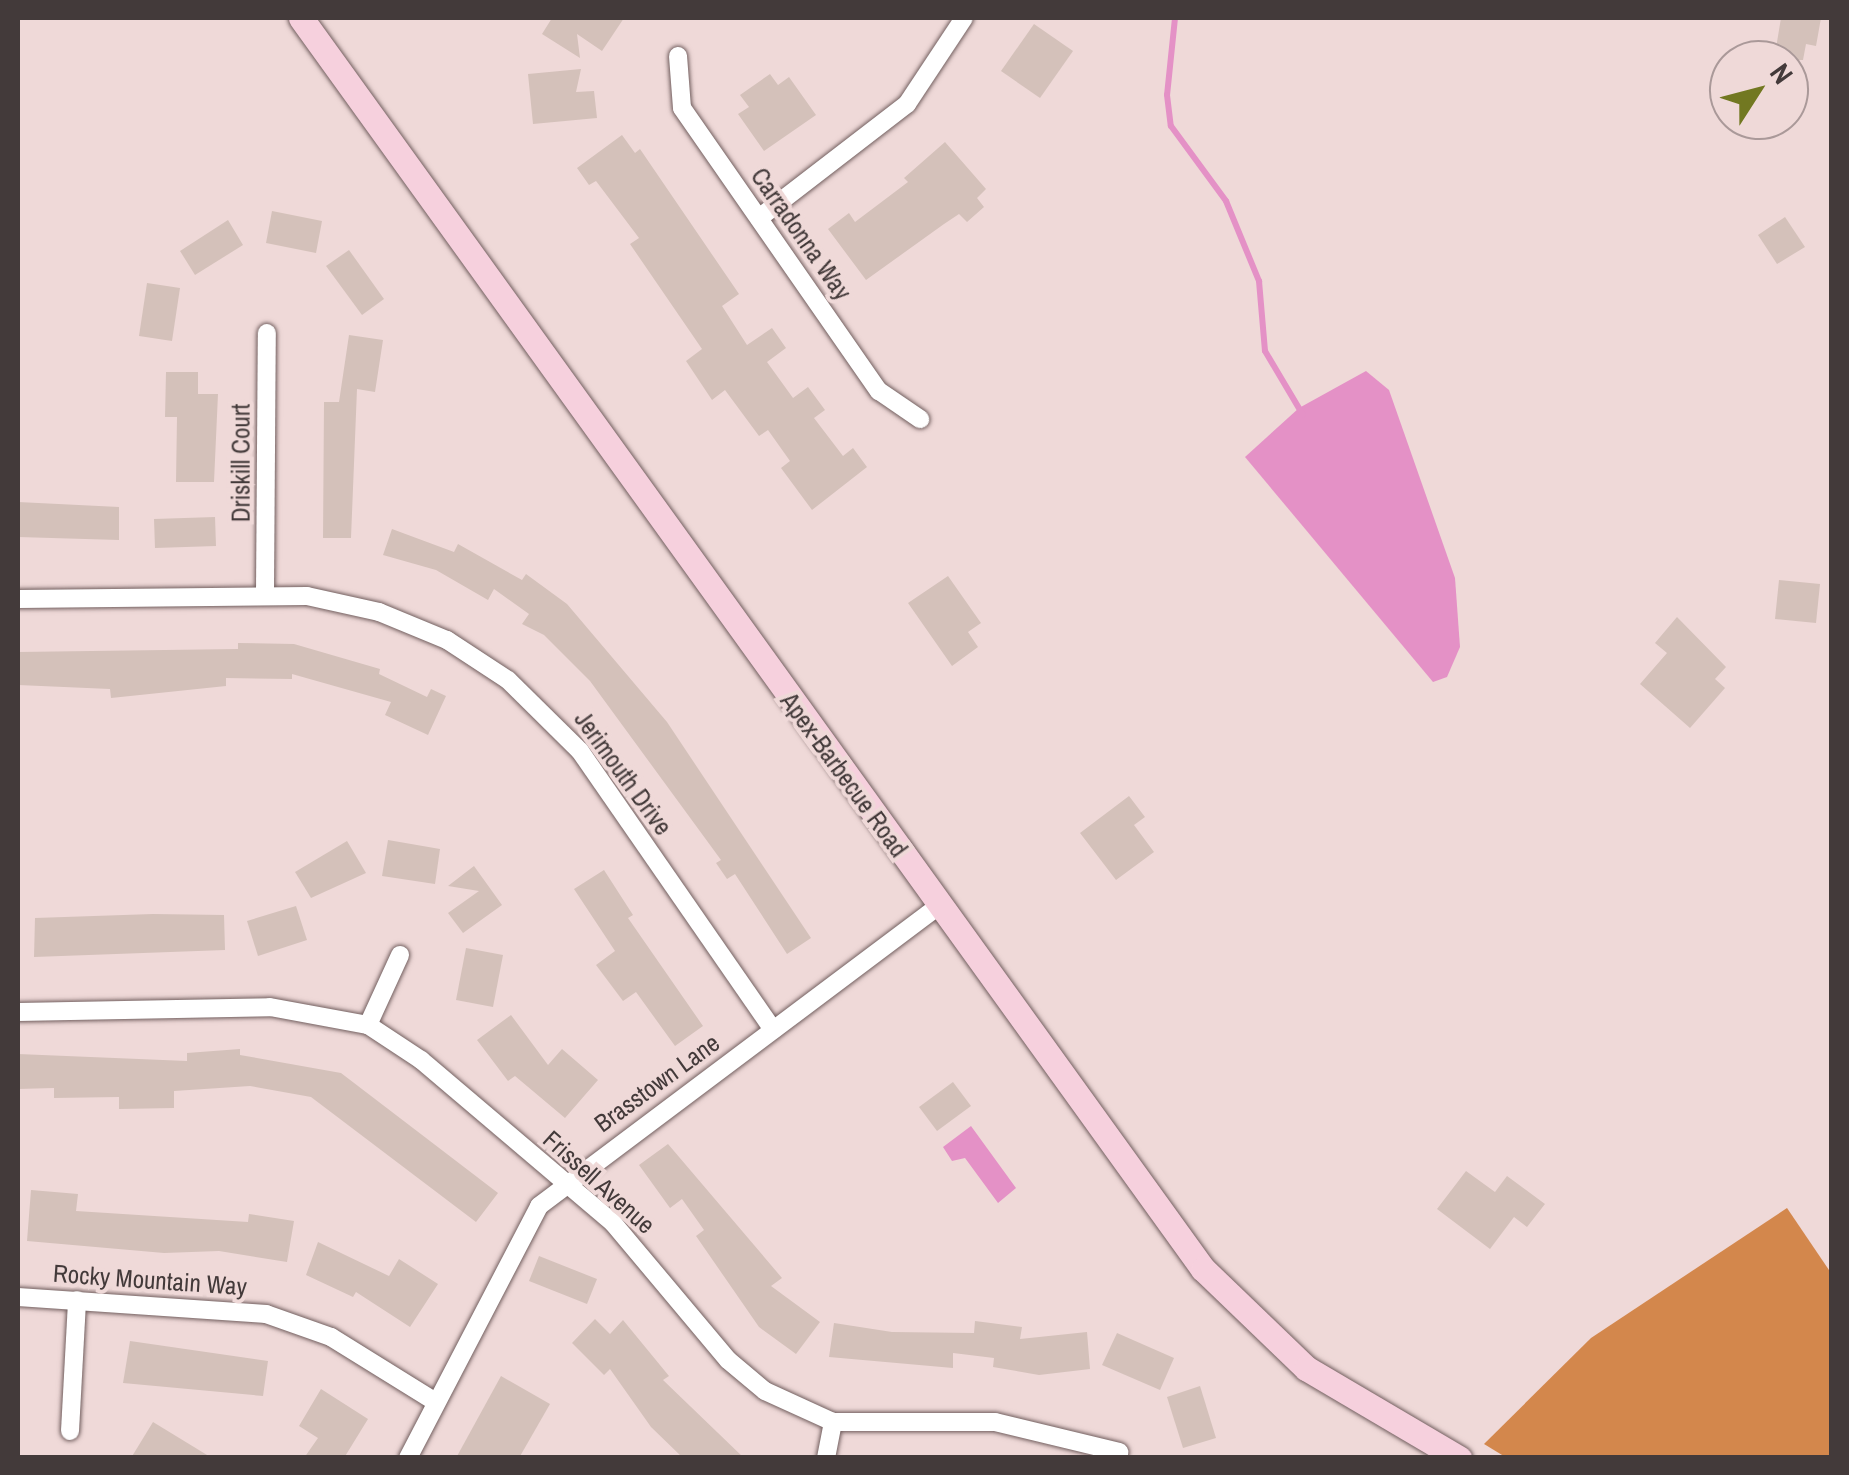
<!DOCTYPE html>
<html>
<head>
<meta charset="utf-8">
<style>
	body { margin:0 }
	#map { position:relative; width:1849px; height:1475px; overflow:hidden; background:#efd9d8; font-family:"Archivo Narrow",sans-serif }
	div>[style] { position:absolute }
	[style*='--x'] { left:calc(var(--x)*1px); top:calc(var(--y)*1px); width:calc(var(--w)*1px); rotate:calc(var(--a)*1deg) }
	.forest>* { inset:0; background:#d3874c }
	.water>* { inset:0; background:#e491c6 }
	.stream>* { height:6px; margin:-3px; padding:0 3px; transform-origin:3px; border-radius:3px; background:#e491c6 }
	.building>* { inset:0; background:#d4c1ba }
	.roads { filter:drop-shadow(0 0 2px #725f5f) drop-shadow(0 0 2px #725f5f) }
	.street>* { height:18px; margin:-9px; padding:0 9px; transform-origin:9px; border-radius:9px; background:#fff }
	.secondary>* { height:25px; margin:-12.5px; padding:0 12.5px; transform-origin:12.5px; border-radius:12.5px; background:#f6d0dd }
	span { translate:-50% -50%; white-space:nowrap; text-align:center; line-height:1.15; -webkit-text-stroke:8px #efd9d8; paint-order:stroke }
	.street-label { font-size:25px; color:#433a3a }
	.frame { position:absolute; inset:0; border:20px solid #433a3a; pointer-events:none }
	.north { position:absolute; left:1709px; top:40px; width:100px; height:100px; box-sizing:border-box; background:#efd9d8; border:2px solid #a99; border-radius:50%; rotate:54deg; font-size:28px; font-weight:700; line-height:40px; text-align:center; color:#433a3a }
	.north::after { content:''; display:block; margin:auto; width:35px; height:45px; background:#727821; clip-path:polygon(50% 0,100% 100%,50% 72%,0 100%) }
</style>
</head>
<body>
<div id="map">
	<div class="forest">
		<i style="clip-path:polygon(1787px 1208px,1831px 1273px,1831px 1457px,1507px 1458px,1484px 1444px,1591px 1338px)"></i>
	</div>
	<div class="water">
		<i style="clip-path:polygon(1366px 371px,1389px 390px,1455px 578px,1460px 647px,1447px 677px,1433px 682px,1245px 457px,1299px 408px)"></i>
		<i style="clip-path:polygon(971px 1126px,1016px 1188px,998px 1203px,965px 1158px,952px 1161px,943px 1147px)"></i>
	</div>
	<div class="stream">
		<i style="--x:1175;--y:18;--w:77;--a:95.9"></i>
		<i style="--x:1167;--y:95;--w:31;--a:83"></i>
		<i style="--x:1171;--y:126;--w:93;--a:53.7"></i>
		<i style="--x:1226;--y:201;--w:87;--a:67.6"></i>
		<i style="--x:1259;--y:281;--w:70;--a:85.1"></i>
		<i style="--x:1265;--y:351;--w:74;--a:59.3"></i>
	</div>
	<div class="building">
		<i style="clip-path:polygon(552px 18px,551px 18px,624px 18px,602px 51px,577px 34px,580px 58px,542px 34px)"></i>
		<i style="clip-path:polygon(1781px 18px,1821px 18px,1816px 46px,1806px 44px,1803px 60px,1774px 60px)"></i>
		<i style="clip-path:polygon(1034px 24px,1073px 51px,1040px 98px,1001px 71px)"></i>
		<i style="clip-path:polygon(581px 69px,576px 92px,594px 91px,597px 118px,533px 124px,528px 74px)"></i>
		<i style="clip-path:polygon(770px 74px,778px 85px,789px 77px,816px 115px,764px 151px,738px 114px,749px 107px,740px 95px)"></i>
		<i style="clip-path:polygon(622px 135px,635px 153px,640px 149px,739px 294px,722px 306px,747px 345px,772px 328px,786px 348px,767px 362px,793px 398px,808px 387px,825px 410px,814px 418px,843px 456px,853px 448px,867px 467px,812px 510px,781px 468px,790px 461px,768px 430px,759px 436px,725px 390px,712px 400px,686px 361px,702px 349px,630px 244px,639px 238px,596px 181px,589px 185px,577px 168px)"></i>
		<i style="clip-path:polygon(945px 142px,986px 189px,977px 198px,984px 207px,967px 222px,959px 214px,944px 224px,866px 280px,828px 229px,849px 213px,855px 222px,908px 182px,904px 178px)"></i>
		<i style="clip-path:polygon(272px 211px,322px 221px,316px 253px,266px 243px)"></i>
		<i style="clip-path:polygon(1785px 217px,1805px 247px,1777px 264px,1758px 235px)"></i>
		<i style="clip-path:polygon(228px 220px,243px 245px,195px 275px,180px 251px)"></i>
		<i style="clip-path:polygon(349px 250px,384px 299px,362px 315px,326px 266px)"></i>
		<i style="clip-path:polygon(147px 283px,180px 288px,172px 341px,139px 336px)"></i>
		<i style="clip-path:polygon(349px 335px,383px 340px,375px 392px,357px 389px,351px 538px,323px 538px,324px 402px,339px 402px)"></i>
		<i style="clip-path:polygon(166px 372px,198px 372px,198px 394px,218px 394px,214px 482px,176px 482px,177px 417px,165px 417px)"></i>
		<i style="clip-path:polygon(18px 502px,119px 507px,119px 540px,18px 537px)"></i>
		<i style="clip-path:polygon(215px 517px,216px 546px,155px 548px,154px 519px)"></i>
		<i style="clip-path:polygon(392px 529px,454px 552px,458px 544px,522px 580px,526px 574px,567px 604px,667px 722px,811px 938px,787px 954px,735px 874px,727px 879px,716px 863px,721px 860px,590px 681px,544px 635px,522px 624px,529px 614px,494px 589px,488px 600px,436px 570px,383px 555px)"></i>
		<i style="clip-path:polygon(948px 576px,981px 623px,968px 632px,978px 647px,952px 666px,908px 603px)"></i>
		<i style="clip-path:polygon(1779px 580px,1820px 584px,1816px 623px,1775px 619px)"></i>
		<i style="clip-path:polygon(1677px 617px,1726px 667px,1715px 679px,1725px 688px,1690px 728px,1640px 684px,1667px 653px,1655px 643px)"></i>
		<i style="clip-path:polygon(238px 643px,294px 644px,380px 669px,379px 674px,427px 697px,431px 689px,446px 696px,428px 735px,385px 715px,391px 702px,292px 674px,292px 679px,226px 678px,226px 686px,111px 698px,110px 689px,18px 685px,18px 652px,238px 649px)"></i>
		<i style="clip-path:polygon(1129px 796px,1145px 817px,1134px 825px,1154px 852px,1116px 880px,1080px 833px)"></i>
		<i style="clip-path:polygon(388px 840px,440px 849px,435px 884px,382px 876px)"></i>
		<i style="clip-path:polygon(347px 841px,366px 873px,311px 898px,295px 872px)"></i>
		<i style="clip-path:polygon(474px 866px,502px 905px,463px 933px,448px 913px,479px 891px,448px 886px)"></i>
		<i style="clip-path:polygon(604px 870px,633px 915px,628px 918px,703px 1026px,675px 1046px,636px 992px,623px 1001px,596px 965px,615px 951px,574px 889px)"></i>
		<i style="clip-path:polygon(296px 906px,307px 940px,258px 956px,247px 921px)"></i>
		<i style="clip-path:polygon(153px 914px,224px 915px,225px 950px,34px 957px,35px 918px)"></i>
		<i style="clip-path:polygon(466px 948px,503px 955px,493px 1007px,456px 1000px)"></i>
		<i style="clip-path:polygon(511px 1015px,548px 1065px,562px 1049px,598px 1080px,565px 1118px,515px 1076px,508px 1081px,477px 1040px)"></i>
		<i style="clip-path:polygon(240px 1049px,240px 1055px,341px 1073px,498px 1193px,476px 1222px,311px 1097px,250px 1086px,174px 1091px,174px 1108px,119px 1109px,119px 1097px,54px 1098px,54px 1088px,18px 1089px,18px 1054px,187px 1061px,187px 1053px)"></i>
		<i style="clip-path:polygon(953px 1082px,971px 1106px,937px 1131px,919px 1107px)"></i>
		<i style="clip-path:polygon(668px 1144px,782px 1278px,771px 1286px,820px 1322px,796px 1354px,759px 1327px,696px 1236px,704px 1230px,682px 1199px,670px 1208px,639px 1165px)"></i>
		<i style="clip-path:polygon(1466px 1171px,1495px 1192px,1507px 1176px,1545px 1204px,1527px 1227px,1514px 1217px,1490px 1249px,1437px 1209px)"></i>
		<i style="clip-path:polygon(31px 1190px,78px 1194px,76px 1211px,248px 1222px,249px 1214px,294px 1221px,287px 1262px,219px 1251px,164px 1253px,27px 1241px)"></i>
		<i style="clip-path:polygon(318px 1242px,389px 1276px,399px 1259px,438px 1284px,410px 1327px,356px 1292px,353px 1297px,306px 1275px)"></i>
		<i style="clip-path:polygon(539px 1256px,597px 1279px,587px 1304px,529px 1281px)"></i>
		<i style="clip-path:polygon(595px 1319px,610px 1334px,623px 1320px,669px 1376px,663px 1380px,744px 1458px,683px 1458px,651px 1427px,610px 1369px,604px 1375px,572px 1343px)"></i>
		<i style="clip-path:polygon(975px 1321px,1022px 1327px,1020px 1339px,1087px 1332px,1090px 1369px,1039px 1375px,993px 1367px,994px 1358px,953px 1353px,953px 1368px,829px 1357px,834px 1323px,892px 1332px,974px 1333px)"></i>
		<i style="clip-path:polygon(1117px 1333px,1174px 1358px,1160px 1390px,1102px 1365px)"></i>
		<i style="clip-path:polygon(130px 1341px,268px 1361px,263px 1396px,123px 1383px)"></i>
		<i style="clip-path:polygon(501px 1376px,550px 1404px,519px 1458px,456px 1458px)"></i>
		<i style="clip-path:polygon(1200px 1386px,1216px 1438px,1183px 1448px,1167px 1397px)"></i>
		<i style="clip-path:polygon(321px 1389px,368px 1419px,344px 1458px,304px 1458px,318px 1438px,299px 1426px)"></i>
		<i style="clip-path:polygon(153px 1422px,212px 1458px,131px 1458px)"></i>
	</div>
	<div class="roads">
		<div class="street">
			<i style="--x:678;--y:56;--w:52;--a:85.6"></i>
			<i style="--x:682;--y:108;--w:345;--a:55.2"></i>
			<i style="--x:879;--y:391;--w:50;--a:34.3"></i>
			<i style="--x:759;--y:218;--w:187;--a:-37.6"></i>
			<i style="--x:907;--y:104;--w:103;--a:-56.5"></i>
			<i style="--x:265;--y:593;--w:260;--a:-89.6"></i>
			<i style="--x:18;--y:599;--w:289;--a:-0.6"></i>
			<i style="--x:307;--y:596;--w:74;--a:12.5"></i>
			<i style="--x:379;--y:612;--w:74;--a:22.4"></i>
			<i style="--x:447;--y:640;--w:73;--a:33.3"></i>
			<i style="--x:508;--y:680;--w:101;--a:44.6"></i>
			<i style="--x:580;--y:751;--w:339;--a:55.3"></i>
			<i style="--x:18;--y:1012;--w:252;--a:-1.1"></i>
			<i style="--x:270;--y:1007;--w:100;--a:10.4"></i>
			<i style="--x:368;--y:1025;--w:64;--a:33.4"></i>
			<i style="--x:421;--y:1060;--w:252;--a:40.3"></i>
			<i style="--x:613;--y:1223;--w:179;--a:50"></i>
			<i style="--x:728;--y:1360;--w:48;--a:40"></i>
			<i style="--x:765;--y:1391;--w:75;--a:24.5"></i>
			<i style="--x:833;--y:1422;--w:162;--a:0"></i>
			<i style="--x:995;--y:1422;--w:128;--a:13.6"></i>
			<i style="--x:368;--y:1025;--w:77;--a:-65.4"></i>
			<i style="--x:18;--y:1297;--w:249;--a:3.9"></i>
			<i style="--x:266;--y:1314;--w:69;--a:19.5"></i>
			<i style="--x:331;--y:1337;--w:123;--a:31.8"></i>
			<i style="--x:70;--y:1431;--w:131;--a:-86.9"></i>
			<i style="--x:408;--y:1458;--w:284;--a:-62.5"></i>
			<i style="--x:539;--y:1206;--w:499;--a:-36.9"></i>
			<i style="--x:826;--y:1458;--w:37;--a:-79"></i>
		</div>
		<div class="secondary">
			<i style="--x:301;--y:18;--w:1542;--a:54.21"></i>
			<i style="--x:1203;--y:1269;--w:143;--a:43.9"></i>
			<i style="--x:1306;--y:1368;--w:178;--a:30.5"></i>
		</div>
	</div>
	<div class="street-label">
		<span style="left:801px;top:234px;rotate:55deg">Carradonna Way</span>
		<span style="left:241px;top:463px;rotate:-90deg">Driskill Court</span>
		<span style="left:623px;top:773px;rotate:54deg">Jerimouth Drive</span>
		<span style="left:844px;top:775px;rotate:54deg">Apex-Barbecue Road</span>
		<span style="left:657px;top:1083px;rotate:-36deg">Brasstown Lane</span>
		<span style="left:599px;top:1182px;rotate:42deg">Frissell Avenue</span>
		<span style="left:150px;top:1280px;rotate:4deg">Rocky Mountain Way</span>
	</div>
	<div class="frame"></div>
	<div class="north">N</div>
</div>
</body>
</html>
